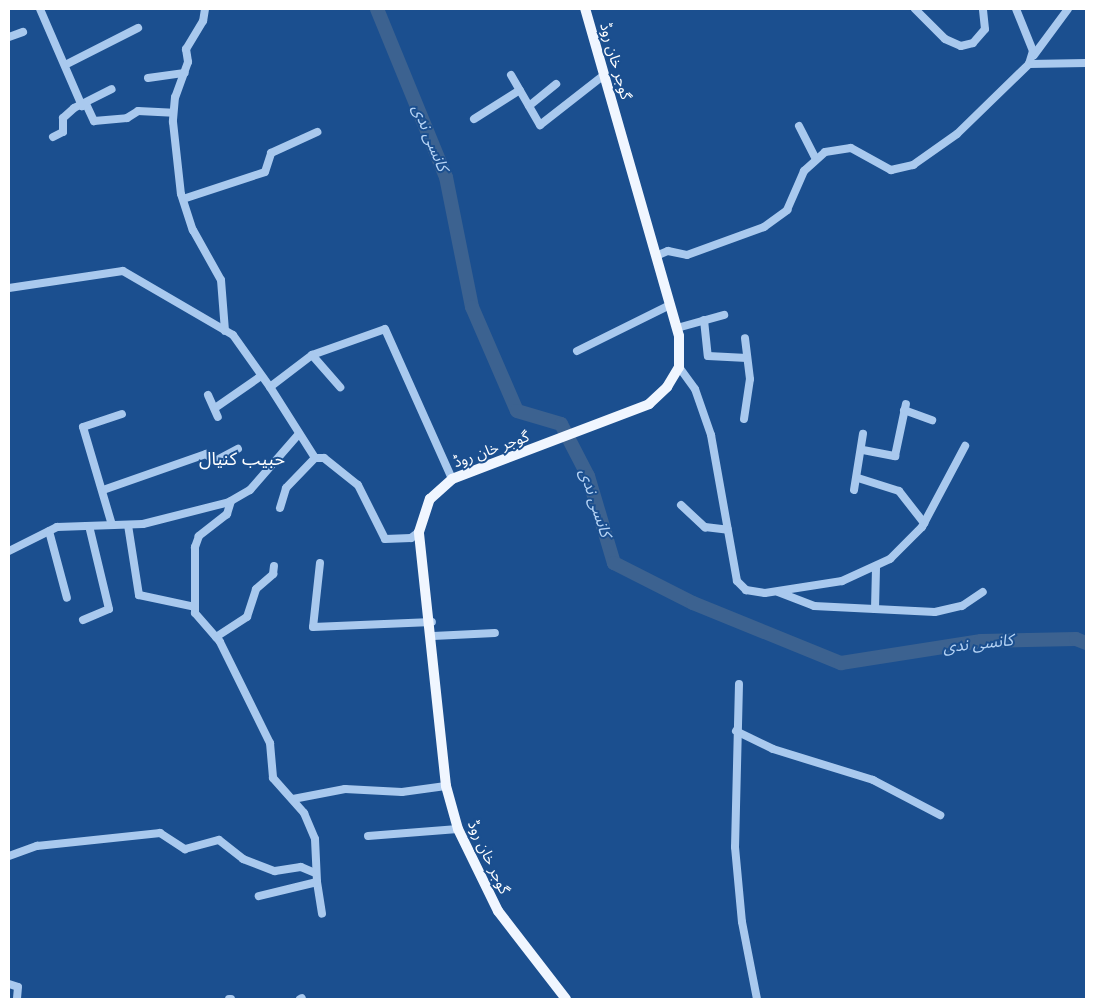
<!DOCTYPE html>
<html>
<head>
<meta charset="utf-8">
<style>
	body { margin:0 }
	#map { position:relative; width:1095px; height:1008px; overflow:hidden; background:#1b4f8f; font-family:Arial,"Noto Sans Arabic",sans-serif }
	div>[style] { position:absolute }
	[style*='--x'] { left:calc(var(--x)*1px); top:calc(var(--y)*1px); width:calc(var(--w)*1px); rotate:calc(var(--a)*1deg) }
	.river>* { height:14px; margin:-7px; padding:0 7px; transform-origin:7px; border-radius:7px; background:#3c6290 }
	.minor>* { height:8px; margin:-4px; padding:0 4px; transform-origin:4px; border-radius:4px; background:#a9c9ee }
	.major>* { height:10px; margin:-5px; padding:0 5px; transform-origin:5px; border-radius:5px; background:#f0f6ff }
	span { translate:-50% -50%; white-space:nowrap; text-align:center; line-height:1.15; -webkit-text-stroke:4px #1b4f8f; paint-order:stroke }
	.street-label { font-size:15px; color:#fff }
	.water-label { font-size:16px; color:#b5d3f5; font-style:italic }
	.quarter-label { font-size:18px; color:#fff }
	.frame { position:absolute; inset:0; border:10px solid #fff; pointer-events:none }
</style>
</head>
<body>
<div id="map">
	<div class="river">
		<i style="--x:377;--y:9;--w:182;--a:67.7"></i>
		<i style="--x:446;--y:177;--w:133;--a:78.7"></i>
		<i style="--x:472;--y:307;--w:113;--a:66.6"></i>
		<i style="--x:517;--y:411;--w:46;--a:16.5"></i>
		<i style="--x:561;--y:424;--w:59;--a:62.6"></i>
		<i style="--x:588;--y:476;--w:91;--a:73.4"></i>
		<i style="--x:614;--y:563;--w:89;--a:26.9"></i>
		<i style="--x:693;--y:603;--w:160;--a:22.1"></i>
		<i style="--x:841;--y:663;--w:142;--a:-8.9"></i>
		<i style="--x:981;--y:641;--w:95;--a:-1.2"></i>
		<i style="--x:1076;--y:639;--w:11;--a:22"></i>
	</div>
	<div class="minor">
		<i style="--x:40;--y:9;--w:106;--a:66.6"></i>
		<i style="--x:205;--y:9;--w:12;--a:99"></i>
		<i style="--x:203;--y:21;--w:33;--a:121"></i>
		<i style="--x:186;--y:49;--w:13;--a:81"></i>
		<i style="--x:188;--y:62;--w:37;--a:110"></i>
		<i style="--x:175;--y:97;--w:25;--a:95"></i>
		<i style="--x:173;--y:122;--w:72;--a:83.7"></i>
		<i style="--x:181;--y:194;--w:38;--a:72"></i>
		<i style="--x:193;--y:230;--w:57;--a:60.8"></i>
		<i style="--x:221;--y:280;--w:51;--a:85.5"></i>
		<i style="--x:915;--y:9;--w:42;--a:45"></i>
		<i style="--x:945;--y:39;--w:17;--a:24"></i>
		<i style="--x:961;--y:46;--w:12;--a:-14"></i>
		<i style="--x:973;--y:43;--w:18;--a:-49"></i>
		<i style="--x:985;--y:29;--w:20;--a:-96"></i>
		<i style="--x:9;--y:37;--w:15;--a:-20"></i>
		<i style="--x:1034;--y:55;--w:57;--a:-53.5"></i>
		<i style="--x:1029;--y:64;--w:57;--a:-1"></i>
		<i style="--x:65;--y:65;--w:82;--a:-26.9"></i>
		<i style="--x:511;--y:75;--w:58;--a:59.9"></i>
		<i style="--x:540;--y:125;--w:81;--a:-38"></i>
		<i style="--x:148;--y:78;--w:37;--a:-8"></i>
		<i style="--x:86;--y:104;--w:19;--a:65"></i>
		<i style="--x:94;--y:121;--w:33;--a:-5"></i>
		<i style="--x:127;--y:118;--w:13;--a:-32"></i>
		<i style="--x:138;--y:111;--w:35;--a:3"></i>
		<i style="--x:529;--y:106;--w:35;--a:-39"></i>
		<i style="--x:474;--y:119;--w:54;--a:-32.2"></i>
		<i style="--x:799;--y:126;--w:35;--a:63"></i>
		<i style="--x:53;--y:137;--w:11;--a:-27"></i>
		<i style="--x:63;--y:132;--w:14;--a:-90"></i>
		<i style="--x:63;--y:118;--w:15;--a:-42"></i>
		<i style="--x:74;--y:108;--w:42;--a:-26.6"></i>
		<i style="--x:183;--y:199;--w:86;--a:-18.2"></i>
		<i style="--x:265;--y:172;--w:20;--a:-72"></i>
		<i style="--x:271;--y:153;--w:51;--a:-24.5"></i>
		<i style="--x:656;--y:256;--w:13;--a:-23"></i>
		<i style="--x:668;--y:251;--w:19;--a:12"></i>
		<i style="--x:687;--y:255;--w:82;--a:-20"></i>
		<i style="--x:764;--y:227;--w:29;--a:-36"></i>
		<i style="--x:787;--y:210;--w:43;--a:-66.4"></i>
		<i style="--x:804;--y:171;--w:28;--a:-42"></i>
		<i style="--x:825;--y:152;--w:26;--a:-9"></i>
		<i style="--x:851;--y:148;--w:46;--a:28.8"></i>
		<i style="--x:891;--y:170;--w:23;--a:-13"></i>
		<i style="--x:913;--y:165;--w:54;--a:-35.2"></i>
		<i style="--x:957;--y:134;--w:100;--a:-44.2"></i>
		<i style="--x:1029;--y:64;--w:14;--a:-73"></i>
		<i style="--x:1033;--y:51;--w:45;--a:-112"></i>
		<i style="--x:9;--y:288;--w:115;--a:-8.5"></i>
		<i style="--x:123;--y:271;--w:127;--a:30.2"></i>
		<i style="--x:233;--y:335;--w:64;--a:54.6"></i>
		<i style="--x:270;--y:387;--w:53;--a:-37.3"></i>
		<i style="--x:312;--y:355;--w:77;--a:-19.6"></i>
		<i style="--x:385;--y:329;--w:164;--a:65.9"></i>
		<i style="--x:704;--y:320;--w:36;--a:84"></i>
		<i style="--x:708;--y:356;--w:39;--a:3"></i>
		<i style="--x:677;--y:328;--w:49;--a:-15.5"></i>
		<i style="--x:577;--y:351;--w:104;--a:-26.3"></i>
		<i style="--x:312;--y:355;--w:43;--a:48.8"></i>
		<i style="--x:679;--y:367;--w:27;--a:54"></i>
		<i style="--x:695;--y:389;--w:49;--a:70.8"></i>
		<i style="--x:711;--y:435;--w:148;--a:79.9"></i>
		<i style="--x:737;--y:581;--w:13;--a:45"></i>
		<i style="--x:746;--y:590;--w:19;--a:9"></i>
		<i style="--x:765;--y:593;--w:78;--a:-8.9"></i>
		<i style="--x:842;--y:581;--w:53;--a:-24.6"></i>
		<i style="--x:890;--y:559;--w:45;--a:-45"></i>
		<i style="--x:922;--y:527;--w:92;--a:-62"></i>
		<i style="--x:270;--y:387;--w:84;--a:57.6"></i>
		<i style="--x:315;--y:458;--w:9;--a:0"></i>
		<i style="--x:324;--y:458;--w:43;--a:38.5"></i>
		<i style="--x:358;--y:485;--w:60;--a:63.4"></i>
		<i style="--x:385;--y:539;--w:26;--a:-2"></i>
		<i style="--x:411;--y:538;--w:10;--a:-37"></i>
		<i style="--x:208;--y:395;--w:24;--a:66"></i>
		<i style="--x:215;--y:408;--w:56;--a:-34.8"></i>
		<i style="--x:904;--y:410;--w:30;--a:20"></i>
		<i style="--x:744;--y:419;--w:40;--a:-81.5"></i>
		<i style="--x:750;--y:379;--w:41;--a:-97"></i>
		<i style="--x:863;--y:450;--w:33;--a:11"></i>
		<i style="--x:895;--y:456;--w:53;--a:-78.1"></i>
		<i style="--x:858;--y:478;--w:43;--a:17.6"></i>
		<i style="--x:899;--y:491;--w:41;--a:52"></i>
		<i style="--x:103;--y:490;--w:109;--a:-19.3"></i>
		<i style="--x:206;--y:454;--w:11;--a:38"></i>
		<i style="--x:215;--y:461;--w:26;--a:-28"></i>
		<i style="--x:854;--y:490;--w:57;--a:-80.9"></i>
		<i style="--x:231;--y:501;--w:14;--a:107"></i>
		<i style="--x:227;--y:514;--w:36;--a:142"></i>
		<i style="--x:199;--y:536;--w:12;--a:110"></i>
		<i style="--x:195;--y:547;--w:66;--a:90"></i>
		<i style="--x:195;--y:613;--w:38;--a:49"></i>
		<i style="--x:220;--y:642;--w:113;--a:63.7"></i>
		<i style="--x:270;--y:743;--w:35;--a:85"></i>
		<i style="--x:273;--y:778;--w:47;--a:48.5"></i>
		<i style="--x:304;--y:813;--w:28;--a:67"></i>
		<i style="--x:315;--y:839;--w:43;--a:87.3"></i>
		<i style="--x:317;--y:882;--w:60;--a:166.4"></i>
		<i style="--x:681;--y:505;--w:33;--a:43"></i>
		<i style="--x:705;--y:527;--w:23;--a:7"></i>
		<i style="--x:280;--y:508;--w:21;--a:-73"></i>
		<i style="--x:286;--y:488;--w:42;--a:-46"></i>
		<i style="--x:112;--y:525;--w:102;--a:-106.5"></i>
		<i style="--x:83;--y:427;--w:41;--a:-18.4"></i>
		<i style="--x:128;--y:525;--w:71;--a:81.1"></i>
		<i style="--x:139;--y:595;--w:57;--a:12.1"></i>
		<i style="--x:49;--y:531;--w:69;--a:75"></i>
		<i style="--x:9;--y:551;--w:54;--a:-26.6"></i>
		<i style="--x:57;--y:527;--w:86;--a:-2"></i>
		<i style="--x:143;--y:524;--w:89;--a:-14.3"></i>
		<i style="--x:229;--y:502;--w:24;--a:-30"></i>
		<i style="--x:250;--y:490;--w:73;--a:-48.9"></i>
		<i style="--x:320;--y:563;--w:64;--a:96.2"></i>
		<i style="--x:313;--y:627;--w:119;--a:-2.4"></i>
		<i style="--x:778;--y:592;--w:39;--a:21"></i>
		<i style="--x:814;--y:606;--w:121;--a:2.8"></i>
		<i style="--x:935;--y:612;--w:28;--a:-13"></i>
		<i style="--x:962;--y:606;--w:25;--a:-34"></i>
		<i style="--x:875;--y:609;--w:42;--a:-88.6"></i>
		<i style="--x:83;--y:620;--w:28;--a:-23"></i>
		<i style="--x:109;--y:609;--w:85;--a:-103.5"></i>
		<i style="--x:433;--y:636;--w:62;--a:-2.8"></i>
		<i style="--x:216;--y:637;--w:37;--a:-33"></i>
		<i style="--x:247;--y:617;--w:29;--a:-72"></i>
		<i style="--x:256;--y:589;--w:23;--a:-41"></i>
		<i style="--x:273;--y:574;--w:8;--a:-83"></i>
		<i style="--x:739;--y:684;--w:163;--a:91.4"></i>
		<i style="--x:735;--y:847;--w:75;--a:84.7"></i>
		<i style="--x:742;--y:922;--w:78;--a:79"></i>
		<i style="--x:736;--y:731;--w:41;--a:25.9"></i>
		<i style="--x:773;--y:749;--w:105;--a:17.2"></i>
		<i style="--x:873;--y:780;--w:76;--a:27.6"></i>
		<i style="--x:293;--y:799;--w:53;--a:-10.9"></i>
		<i style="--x:345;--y:789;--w:57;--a:3"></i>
		<i style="--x:402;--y:792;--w:44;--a:-7.8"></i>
		<i style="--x:368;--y:836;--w:90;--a:-4.4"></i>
		<i style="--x:9;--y:856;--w:30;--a:-20"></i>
		<i style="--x:37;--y:846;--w:124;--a:-6"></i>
		<i style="--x:160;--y:833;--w:30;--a:33"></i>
		<i style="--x:185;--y:849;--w:35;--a:-15"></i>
		<i style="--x:219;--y:840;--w:31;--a:38"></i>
		<i style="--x:243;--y:859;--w:34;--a:21"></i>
		<i style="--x:275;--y:871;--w:26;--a:-9"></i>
		<i style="--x:301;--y:867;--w:15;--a:23"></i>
		<i style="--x:317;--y:882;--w:32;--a:81"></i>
		<i style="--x:9;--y:984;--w:9;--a:18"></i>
		<i style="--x:18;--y:987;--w:12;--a:95"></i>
		<i style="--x:229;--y:999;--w:2;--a:0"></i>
		<i style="--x:300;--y:999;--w:2;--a:-27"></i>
	</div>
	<div class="major">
		<i style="--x:566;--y:999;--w:111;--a:-127.7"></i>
		<i style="--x:498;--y:911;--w:91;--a:-116"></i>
		<i style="--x:458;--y:829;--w:45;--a:-105.6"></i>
		<i style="--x:446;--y:786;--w:255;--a:-96.1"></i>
		<i style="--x:419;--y:532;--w:35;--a:-72"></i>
		<i style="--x:430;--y:499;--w:30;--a:-42"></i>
		<i style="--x:452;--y:479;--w:211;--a:-20.8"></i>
		<i style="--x:649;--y:404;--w:25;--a:-43"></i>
		<i style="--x:667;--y:387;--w:23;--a:-59"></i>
		<i style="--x:679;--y:367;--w:31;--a:-90"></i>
		<i style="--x:679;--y:336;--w:340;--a:-106"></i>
	</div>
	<div class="street-label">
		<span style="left:616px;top:61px;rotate:74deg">گوجر خان روڈ</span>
		<span style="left:491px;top:449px;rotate:-20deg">گوجر خان روڈ</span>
		<span style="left:489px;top:857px;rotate:65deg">گوجر خان روڈ</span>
	</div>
	<div class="water-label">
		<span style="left:430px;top:138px;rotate:68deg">کانسی ندی</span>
		<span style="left:595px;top:503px;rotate:72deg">کانسی ندی</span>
		<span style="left:978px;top:644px;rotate:-6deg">کانسی ندی</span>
	</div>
	<div class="quarter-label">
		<span style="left:242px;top:459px">حبیب کنیال</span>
	</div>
	<div class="frame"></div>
</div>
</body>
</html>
